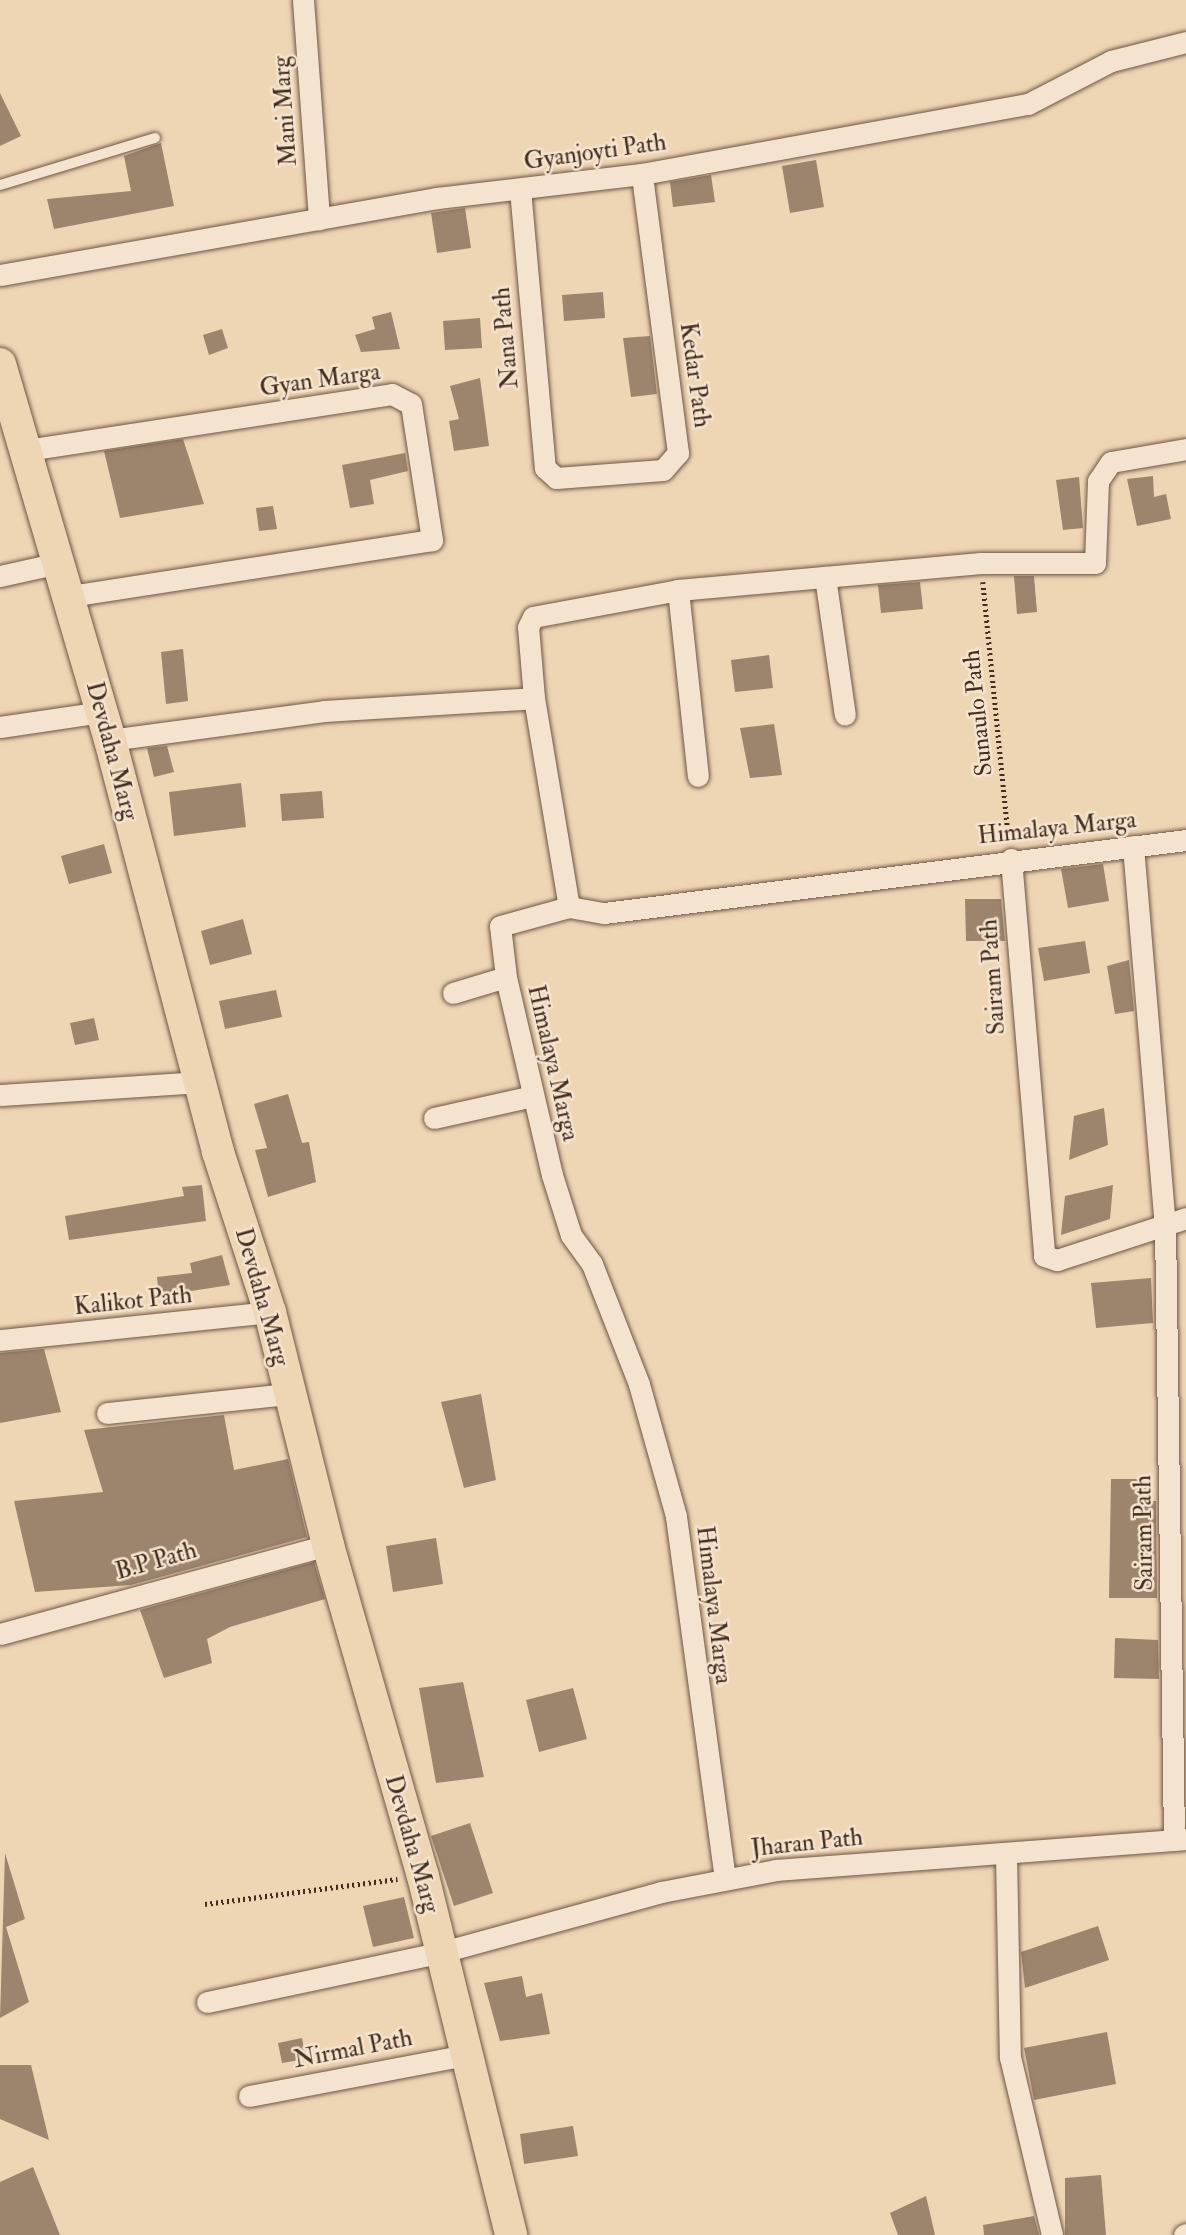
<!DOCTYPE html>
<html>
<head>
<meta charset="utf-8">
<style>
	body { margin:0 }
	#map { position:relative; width:1186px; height:2235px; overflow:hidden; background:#eed6b5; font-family:"IM FELL Double Pica",serif }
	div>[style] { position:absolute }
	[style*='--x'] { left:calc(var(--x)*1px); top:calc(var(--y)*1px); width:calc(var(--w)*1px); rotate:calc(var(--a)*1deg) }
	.building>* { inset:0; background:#9c846d }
	.path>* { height:4.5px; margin-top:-2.25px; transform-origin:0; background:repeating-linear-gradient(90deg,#442c1e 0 2px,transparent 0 5.5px) }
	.roads { filter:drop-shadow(0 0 2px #6e5644) drop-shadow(0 0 2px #6e5644) }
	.lane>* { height:10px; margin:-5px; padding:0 5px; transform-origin:5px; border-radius:5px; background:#f4e4cf }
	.street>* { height:21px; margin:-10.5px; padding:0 10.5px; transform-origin:10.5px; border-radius:10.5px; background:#f4e4cf }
	.primary>* { height:32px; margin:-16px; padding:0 16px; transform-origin:16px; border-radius:16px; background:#eed6b5 }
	span { translate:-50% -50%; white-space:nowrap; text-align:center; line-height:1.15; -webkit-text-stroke:5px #f4e4cf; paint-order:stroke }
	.street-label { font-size:24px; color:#442c1e }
</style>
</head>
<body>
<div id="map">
	<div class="building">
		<i style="clip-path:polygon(0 93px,21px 136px,0 146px)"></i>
		<i style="clip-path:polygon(161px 143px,174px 206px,54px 229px,47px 199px,131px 191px,124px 156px)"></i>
		<i style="clip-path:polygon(816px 160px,824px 207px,790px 213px,782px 166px)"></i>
		<i style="clip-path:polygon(711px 175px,715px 202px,673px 207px,670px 182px)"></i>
		<i style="clip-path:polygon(465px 208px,471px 248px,437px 253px,431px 213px)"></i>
		<i style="clip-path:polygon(603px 292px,605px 318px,564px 321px,562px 295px)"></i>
		<i style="clip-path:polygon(391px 312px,400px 349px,361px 352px,355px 335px,375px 329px,372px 317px)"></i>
		<i style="clip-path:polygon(480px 318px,482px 348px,445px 350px,443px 321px)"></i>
		<i style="clip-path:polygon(222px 329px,228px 348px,209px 355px,203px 335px)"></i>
		<i style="clip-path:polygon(650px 336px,657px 394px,631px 397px,623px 338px)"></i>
		<i style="clip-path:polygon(480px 378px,489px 446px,454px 451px,449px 421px,459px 419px,450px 386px)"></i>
		<i style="clip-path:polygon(183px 439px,204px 504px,120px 518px,104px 451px)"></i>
		<i style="clip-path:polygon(405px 453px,408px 471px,370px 480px,374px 504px,350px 508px,342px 465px)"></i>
		<i style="clip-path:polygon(1153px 476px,1154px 497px,1166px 494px,1171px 519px,1137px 526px,1127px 479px)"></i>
		<i style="clip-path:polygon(1079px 477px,1083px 528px,1063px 530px,1056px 480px)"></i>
		<i style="clip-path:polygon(273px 506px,277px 529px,259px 531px,256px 508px)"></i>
		<i style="clip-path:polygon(1014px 576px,1034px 576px,1037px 612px,1017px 614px)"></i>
		<i style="clip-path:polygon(920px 582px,923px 609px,881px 613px,878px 585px)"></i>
		<i style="clip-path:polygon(183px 649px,188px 701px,166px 704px,161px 652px)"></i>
		<i style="clip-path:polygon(769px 655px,773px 688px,735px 692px,731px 660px)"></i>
		<i style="clip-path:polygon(774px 724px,782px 775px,750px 778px,740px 728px)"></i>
		<i style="clip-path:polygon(167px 746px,174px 772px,154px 777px,147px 748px)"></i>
		<i style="clip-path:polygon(241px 783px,246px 827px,174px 836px,169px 792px)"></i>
		<i style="clip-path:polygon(322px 791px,324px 818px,282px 821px,280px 794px)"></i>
		<i style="clip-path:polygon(104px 844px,112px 873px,69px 884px,61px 856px)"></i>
		<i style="clip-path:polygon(1103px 864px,1109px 901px,1068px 908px,1061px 869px)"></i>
		<i style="clip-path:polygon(965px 899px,1001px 899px,1005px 941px,966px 941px)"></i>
		<i style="clip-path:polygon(243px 919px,252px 954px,210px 965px,201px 931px)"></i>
		<i style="clip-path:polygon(1085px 941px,1090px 973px,1044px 981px,1038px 948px)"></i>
		<i style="clip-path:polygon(1129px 960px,1134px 1011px,1115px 1014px,1107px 966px)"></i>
		<i style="clip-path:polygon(276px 990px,282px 1017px,225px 1029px,219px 1001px)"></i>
		<i style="clip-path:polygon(94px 1018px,99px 1040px,75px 1045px,70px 1023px)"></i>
		<i style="clip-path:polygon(288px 1094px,302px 1143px,309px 1142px,316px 1182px,268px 1197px,255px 1150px,267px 1148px,254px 1104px)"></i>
		<i style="clip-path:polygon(1104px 1108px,1108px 1145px,1069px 1160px,1074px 1116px)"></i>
		<i style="clip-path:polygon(202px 1185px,206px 1221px,69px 1240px,65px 1216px,184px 1196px,182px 1187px)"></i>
		<i style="clip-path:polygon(1113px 1185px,1110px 1219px,1061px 1235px,1065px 1196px)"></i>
		<i style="clip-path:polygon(222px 1255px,230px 1285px,159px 1296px,157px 1277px,192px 1273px,190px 1263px)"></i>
		<i style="clip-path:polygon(1151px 1278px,1153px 1323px,1096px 1328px,1091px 1283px)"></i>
		<i style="clip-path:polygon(44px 1349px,61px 1412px,0 1423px,0 1353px)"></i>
		<i style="clip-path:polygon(481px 1394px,496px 1480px,464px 1488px,441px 1402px)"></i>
		<i style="clip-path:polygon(224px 1415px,234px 1470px,288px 1459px,307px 1537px,131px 1585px,35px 1592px,14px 1501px,103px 1492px,84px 1430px)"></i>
		<i style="clip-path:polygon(1111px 1479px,1149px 1479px,1149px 1501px,1156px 1501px,1157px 1598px,1109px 1598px)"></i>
		<i style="clip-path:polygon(436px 1538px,443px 1584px,393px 1592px,386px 1546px)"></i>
		<i style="clip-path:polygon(314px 1562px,325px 1599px,230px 1627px,207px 1639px,212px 1663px,164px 1678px,140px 1610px)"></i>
		<i style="clip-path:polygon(1115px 1638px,1158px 1640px,1159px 1679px,1114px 1678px)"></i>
		<i style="clip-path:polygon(463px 1682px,484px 1777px,436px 1783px,419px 1688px)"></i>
		<i style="clip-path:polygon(573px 1688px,587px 1739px,539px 1752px,526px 1700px)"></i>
		<i style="clip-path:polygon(470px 1823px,493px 1893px,454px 1906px,431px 1836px)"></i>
		<i style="clip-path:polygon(5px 1853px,25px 1919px,6px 1927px,29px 2002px,0 2018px)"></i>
		<i style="clip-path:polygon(404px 1897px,414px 1938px,373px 1947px,363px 1906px)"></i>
		<i style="clip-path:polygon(1098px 1926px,1109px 1960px,1025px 1988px,1021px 1952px)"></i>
		<i style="clip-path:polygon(522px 1976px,526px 1997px,542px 1993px,550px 2034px,500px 2041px,484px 1983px)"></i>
		<i style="clip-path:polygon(1107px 2032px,1116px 2084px,1034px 2100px,1024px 2048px)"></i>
		<i style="clip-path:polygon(302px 2038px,306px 2059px,282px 2063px,278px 2043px)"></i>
		<i style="clip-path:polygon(0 2065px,31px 2065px,49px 2140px,0 2119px)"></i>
		<i style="clip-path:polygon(573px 2126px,578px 2156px,524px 2164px,520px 2134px)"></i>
		<i style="clip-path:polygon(33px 2167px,60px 2235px,0 2235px,0 2182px)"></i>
		<i style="clip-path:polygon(1101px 2175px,1106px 2235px,1065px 2235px,1065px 2178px)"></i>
		<i style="clip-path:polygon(926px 2196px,935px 2235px,898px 2235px,890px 2213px)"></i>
		<i style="clip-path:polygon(1034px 2216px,1039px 2235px,984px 2235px,983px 2225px)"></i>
	</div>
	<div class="path">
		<i style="--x:983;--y:582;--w:260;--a:84.3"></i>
		<i style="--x:205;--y:1904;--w:194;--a:-7.4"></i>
	</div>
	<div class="roads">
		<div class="lane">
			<i style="--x:0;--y:185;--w:162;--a:-16.9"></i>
		</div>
		<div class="street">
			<i style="--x:303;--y:0;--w:220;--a:85.8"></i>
			<i style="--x:520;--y:189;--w:280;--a:84.9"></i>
			<i style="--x:545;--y:468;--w:15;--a:42"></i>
			<i style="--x:556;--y:478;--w:107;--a:-4.3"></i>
			<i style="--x:663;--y:470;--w:23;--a:-49"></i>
			<i style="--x:678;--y:453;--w:281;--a:-97.4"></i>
			<i style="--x:0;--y:275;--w:444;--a:-10"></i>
			<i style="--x:437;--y:198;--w:206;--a:-6.7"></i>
			<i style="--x:642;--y:174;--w:392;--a:-10.3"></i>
			<i style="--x:1028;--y:104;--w:93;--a:-27.4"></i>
			<i style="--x:1111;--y:61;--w:77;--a:-14.2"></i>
			<i style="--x:27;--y:450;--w:369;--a:-8.7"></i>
			<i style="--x:392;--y:394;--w:21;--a:28"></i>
			<i style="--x:411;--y:404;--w:138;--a:81.2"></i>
			<i style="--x:432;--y:540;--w:367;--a:171.2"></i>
			<i style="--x:0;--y:576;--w:60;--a:-12.4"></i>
			<i style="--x:825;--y:577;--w:139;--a:81.8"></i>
			<i style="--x:678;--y:590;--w:187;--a:83.9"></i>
			<i style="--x:534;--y:698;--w:212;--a:80.5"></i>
			<i style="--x:0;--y:727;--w:102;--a:-8.4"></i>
			<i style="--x:110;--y:740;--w:216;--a:-7.7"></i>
			<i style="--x:324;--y:711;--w:210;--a:-3.5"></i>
			<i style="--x:534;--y:698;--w:71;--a:-94.8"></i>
			<i style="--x:528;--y:627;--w:11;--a:-63"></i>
			<i style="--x:533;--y:617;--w:147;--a:-10.5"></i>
			<i style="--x:678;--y:590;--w:304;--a:-5.1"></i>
			<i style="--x:981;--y:563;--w:114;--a:0"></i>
			<i style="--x:1095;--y:563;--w:82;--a:-87.9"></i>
			<i style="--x:1098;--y:481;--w:23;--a:-56"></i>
			<i style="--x:1111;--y:462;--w:76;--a:-9.8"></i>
			<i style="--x:1133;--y:846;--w:380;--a:85.2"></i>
			<i style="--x:1165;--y:1225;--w:615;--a:89.16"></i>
			<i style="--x:1011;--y:859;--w:398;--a:85.2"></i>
			<i style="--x:1044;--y:1256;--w:14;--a:17"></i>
			<i style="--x:1057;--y:1260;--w:136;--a:-18"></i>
			<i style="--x:453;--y:993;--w:55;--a:-16.8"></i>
			<i style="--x:0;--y:1095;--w:202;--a:-3.7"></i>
			<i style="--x:434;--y:1118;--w:101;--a:-12.5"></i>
			<i style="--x:0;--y:1340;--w:271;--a:-5.9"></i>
			<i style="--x:107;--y:1413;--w:183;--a:-6"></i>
			<i style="--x:0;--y:1634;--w:340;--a:-15.2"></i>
			<i style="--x:1006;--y:1855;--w:202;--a:88.9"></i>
			<i style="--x:1010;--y:2057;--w:183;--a:76.7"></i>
			<i style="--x:725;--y:1879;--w:366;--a:-97.7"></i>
			<i style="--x:676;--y:1516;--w:137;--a:-105.7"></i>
			<i style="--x:639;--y:1384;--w:129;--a:-111.4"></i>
			<i style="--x:592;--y:1264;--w:36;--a:-126"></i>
			<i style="--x:571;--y:1235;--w:63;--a:-107.6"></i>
			<i style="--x:552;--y:1175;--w:203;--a:-103.1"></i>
			<i style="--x:506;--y:977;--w:51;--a:-96.7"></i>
			<i style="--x:500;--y:926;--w:72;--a:-15.4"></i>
			<i style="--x:569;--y:907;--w:36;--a:10"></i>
			<i style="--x:604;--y:913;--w:587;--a:-7.15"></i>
			<i style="--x:207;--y:2002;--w:240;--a:-12"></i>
			<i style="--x:442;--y:1952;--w:227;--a:-15.3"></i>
			<i style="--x:661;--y:1892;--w:117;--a:-10.8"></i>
			<i style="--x:776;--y:1870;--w:411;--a:-4.3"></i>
			<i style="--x:249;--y:2096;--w:221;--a:-10.7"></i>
			<i style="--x:1184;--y:2235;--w:2;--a:-27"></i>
		</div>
		<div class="primary">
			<i style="--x:0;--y:364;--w:392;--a:73.7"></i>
			<i style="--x:110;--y:740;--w:426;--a:75.3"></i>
			<i style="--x:218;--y:1152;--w:168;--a:72"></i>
			<i style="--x:270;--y:1312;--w:240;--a:76"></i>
			<i style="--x:328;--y:1545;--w:344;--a:74"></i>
			<i style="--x:423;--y:1876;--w:370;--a:76.2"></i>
		</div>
	</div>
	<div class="street-label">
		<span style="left:285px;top:111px;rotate:-94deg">Mani Marg</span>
		<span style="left:595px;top:152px;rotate:-8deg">Gyanjoyti Path</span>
		<span style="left:506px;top:338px;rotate:-95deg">Nana Path</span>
		<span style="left:695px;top:375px;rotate:82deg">Kedar Path</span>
		<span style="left:320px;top:380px;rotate:-8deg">Gyan Marga</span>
		<span style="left:978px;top:713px;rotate:-96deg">Sunaulo Path</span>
		<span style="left:112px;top:751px;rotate:75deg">Devdaha Marg</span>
		<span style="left:1057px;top:828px;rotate:-6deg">Himalaya Marga</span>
		<span style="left:993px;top:977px;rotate:-94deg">Sairam Path</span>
		<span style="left:553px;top:1063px;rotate:77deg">Himalaya Marga</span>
		<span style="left:262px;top:1297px;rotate:74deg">Devdaha Marg</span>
		<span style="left:133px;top:1301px;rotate:-6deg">Kalikot Path</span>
		<span style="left:1144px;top:1533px;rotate:-91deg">Sairam Path</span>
		<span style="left:156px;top:1561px;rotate:-16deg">B.P Path</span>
		<span style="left:714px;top:1605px;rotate:83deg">Himalaya Marga</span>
		<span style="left:807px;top:1843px;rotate:-6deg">Jharan Path</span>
		<span style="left:412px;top:1844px;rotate:74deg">Devdaha Marg</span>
		<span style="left:353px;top:2049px;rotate:-11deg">Nirmal Path</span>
	</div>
</div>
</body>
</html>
